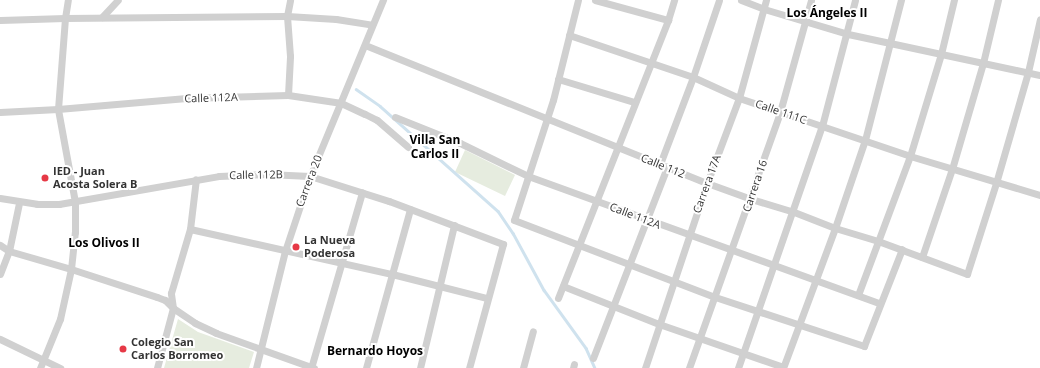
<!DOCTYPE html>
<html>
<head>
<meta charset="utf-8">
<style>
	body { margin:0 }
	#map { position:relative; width:1040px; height:368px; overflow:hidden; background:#fff; font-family:"Open Sans",sans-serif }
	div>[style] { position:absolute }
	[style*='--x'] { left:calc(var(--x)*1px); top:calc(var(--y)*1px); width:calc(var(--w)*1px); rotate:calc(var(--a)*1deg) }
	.green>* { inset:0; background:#e6ecdf }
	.stream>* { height:2.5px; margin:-1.25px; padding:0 1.25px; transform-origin:1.25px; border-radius:1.25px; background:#cfe2ee }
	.minor>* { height:7px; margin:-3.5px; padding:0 3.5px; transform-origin:3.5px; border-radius:3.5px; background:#d0d0d0 }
	.dots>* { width:11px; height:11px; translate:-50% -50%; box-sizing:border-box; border:2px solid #fff; border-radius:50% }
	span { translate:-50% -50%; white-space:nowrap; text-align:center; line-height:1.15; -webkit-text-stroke:4px #fff; paint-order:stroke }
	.street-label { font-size:11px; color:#333 }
	.poi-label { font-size:11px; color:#333; font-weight:700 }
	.left { translate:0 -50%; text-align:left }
	.neighbourhood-label { font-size:12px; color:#000; font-weight:700 }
</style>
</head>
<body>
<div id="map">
	<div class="green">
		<i style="clip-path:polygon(465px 150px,515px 175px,505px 196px,455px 172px)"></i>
		<i style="clip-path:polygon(178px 319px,198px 332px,254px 352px,249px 368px,164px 368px)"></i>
	</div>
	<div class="stream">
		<i style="--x:356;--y:89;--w:29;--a:35"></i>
		<i style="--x:380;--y:106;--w:158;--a:41.7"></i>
		<i style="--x:498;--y:211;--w:27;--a:56"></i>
		<i style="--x:513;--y:233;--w:65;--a:61.5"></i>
		<i style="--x:544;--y:290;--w:72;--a:54.1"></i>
		<i style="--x:586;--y:348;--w:22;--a:66"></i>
	</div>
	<div class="minor">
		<i style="--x:578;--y:0;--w:103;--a:104"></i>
		<i style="--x:553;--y:100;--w:126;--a:108"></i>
		<i style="--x:514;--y:220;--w:215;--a:21"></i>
		<i style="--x:715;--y:297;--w:157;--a:18.2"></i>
		<i style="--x:864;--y:346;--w:104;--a:-68.6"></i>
		<i style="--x:595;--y:0;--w:76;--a:15.3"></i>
		<i style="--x:741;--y:0;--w:25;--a:21"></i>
		<i style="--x:764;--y:9;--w:88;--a:16.6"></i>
		<i style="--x:848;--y:34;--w:196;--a:12.1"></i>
		<i style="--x:102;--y:17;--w:23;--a:-47"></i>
		<i style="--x:0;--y:20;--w:65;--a:-1.8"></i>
		<i style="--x:65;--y:18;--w:222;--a:-0.5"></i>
		<i style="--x:287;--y:16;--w:49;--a:3.5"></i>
		<i style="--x:336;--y:19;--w:36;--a:9"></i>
		<i style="--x:569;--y:35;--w:131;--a:18.7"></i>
		<i style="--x:693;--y:77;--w:51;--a:24.5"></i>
		<i style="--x:739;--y:98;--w:181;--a:18.7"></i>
		<i style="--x:910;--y:156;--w:136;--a:16.7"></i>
		<i style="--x:365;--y:45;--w:369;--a:22"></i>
		<i style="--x:707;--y:183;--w:47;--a:20"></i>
		<i style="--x:751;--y:199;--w:45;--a:16.8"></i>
		<i style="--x:794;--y:212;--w:44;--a:21.3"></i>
		<i style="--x:835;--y:228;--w:45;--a:16.8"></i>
		<i style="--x:878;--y:241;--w:95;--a:20.3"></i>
		<i style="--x:967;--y:274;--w:96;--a:-72.3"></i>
		<i style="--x:996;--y:183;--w:116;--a:-73.9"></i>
		<i style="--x:1028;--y:72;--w:54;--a:-77.2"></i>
		<i style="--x:558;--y:79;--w:79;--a:16.8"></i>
		<i style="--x:288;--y:95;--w:39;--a:-87"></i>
		<i style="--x:290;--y:56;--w:40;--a:-94.3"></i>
		<i style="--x:287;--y:16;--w:16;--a:-79"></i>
		<i style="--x:0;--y:112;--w:58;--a:-3"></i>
		<i style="--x:58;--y:109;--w:129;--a:-4.9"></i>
		<i style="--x:187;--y:98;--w:101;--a:-1.7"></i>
		<i style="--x:288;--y:95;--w:54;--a:8.6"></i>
		<i style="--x:341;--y:103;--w:26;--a:25"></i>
		<i style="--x:365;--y:114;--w:13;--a:27"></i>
		<i style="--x:377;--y:120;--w:41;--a:41.1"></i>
		<i style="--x:395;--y:117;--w:70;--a:21.8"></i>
		<i style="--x:460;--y:143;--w:76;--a:25.9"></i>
		<i style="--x:528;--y:176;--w:373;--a:19.9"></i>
		<i style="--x:660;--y:164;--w:93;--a:-69.2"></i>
		<i style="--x:693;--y:77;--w:81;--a:-71.3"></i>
		<i style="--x:0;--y:198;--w:37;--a:9"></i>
		<i style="--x:37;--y:204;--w:22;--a:0"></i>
		<i style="--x:59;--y:204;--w:162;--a:-9.9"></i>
		<i style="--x:219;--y:176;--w:48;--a:-2.4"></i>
		<i style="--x:267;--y:174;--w:43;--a:2.7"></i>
		<i style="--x:310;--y:176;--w:83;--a:17.6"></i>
		<i style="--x:389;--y:201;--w:122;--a:20.7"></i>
		<i style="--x:503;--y:244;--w:129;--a:105.3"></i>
		<i style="--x:190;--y:229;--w:207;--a:12.6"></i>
		<i style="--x:392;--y:274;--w:98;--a:14.2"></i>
		<i style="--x:0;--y:245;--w:11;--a:34"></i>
		<i style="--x:9;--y:251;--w:65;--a:16.2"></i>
		<i style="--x:71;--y:269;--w:90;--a:18"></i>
		<i style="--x:157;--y:297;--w:9;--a:21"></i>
		<i style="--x:165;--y:300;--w:11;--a:45"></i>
		<i style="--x:173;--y:308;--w:27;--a:34"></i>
		<i style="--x:195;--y:323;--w:23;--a:25"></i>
		<i style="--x:216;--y:333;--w:104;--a:19.7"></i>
		<i style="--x:922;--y:257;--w:93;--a:-71.2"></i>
		<i style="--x:952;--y:169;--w:110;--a:-73.7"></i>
		<i style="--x:983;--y:63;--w:65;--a:-76.6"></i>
		<i style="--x:0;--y:274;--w:25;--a:-69"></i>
		<i style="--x:9;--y:251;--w:49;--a:-78.2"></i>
		<i style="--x:563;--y:286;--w:103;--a:21.6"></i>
		<i style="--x:659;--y:324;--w:131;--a:19.1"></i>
		<i style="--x:858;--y:295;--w:148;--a:-69.5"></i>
		<i style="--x:910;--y:156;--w:107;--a:-73.1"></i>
		<i style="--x:941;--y:54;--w:56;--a:-76.5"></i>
		<i style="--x:558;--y:298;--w:299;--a:-68.4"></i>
		<i style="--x:668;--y:20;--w:21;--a:-73"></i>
		<i style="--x:0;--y:339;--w:67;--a:25.8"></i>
		<i style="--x:593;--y:358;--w:205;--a:-68.8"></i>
		<i style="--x:40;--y:368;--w:53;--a:-67.8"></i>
		<i style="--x:60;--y:319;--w:51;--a:-77.6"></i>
		<i style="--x:71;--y:269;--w:37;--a:-84"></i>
		<i style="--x:75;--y:232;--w:30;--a:-90"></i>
		<i style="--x:75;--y:202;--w:95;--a:-100.4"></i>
		<i style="--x:58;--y:109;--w:91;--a:-85.6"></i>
		<i style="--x:65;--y:18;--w:18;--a:-81"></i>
		<i style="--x:157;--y:368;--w:62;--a:-75.1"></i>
		<i style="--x:173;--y:308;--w:15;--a:-98"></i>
		<i style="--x:171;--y:293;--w:67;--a:-73.5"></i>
		<i style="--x:190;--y:229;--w:50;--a:-83.2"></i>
		<i style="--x:256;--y:368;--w:121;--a:-76.1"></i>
		<i style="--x:285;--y:251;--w:79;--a:-71.6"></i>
		<i style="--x:310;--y:176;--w:191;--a:-67.5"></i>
		<i style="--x:311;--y:368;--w:183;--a:-73.8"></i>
		<i style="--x:366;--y:368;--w:165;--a:-74.5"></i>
		<i style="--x:420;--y:368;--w:147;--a:-76.6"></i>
		<i style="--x:523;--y:368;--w:38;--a:-75"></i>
		<i style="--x:573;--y:368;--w:4;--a:-76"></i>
		<i style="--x:645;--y:368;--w:195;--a:-71.5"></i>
		<i style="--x:707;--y:183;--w:91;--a:-69.4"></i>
		<i style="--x:739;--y:98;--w:102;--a:-74.6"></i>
		<i style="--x:689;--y:368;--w:272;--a:-70.4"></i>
		<i style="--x:780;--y:112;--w:116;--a:-74.5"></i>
		<i style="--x:738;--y:368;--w:256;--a:-70.9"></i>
		<i style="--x:822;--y:126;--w:130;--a:-75.3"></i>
		<i style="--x:783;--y:368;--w:149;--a:-69.6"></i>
		<i style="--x:835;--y:228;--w:93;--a:-71.2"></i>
		<i style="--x:865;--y:140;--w:145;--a:-75.6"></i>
	</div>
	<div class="dots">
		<i style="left:45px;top:178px;background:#e63946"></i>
		<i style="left:296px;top:247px;background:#e63946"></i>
		<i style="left:123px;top:349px;background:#e63946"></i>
	</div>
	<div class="street-label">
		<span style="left:211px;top:98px;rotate:-2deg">Calle 112A</span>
		<span style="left:781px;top:112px;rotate:19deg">Calle 111C</span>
		<span style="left:663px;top:166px;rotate:22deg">Calle 112</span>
		<span style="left:256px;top:175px;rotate:-1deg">Calle 112B</span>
		<span style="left:309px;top:181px;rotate:-69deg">Carrera 20</span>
		<span style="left:707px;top:184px;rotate:-70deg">Carrera 17A</span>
		<span style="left:755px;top:186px;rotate:-71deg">Carrera 16</span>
		<span style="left:635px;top:216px;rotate:21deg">Calle 112A</span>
	</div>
	<div class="poi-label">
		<span class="left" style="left:53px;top:178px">IED - Juan<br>Acosta Solera B</span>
		<span class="left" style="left:304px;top:247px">La Nueva<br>Poderosa</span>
		<span class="left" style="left:131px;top:349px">Colegio San<br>Carlos Borromeo</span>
	</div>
	<div class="neighbourhood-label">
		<span style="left:827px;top:13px">Los Ángeles II</span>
		<span style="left:435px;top:147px">Villa San<br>Carlos II</span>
		<span style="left:104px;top:243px">Los Olivos II</span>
		<span style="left:375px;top:351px">Bernardo Hoyos</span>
	</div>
</div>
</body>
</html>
